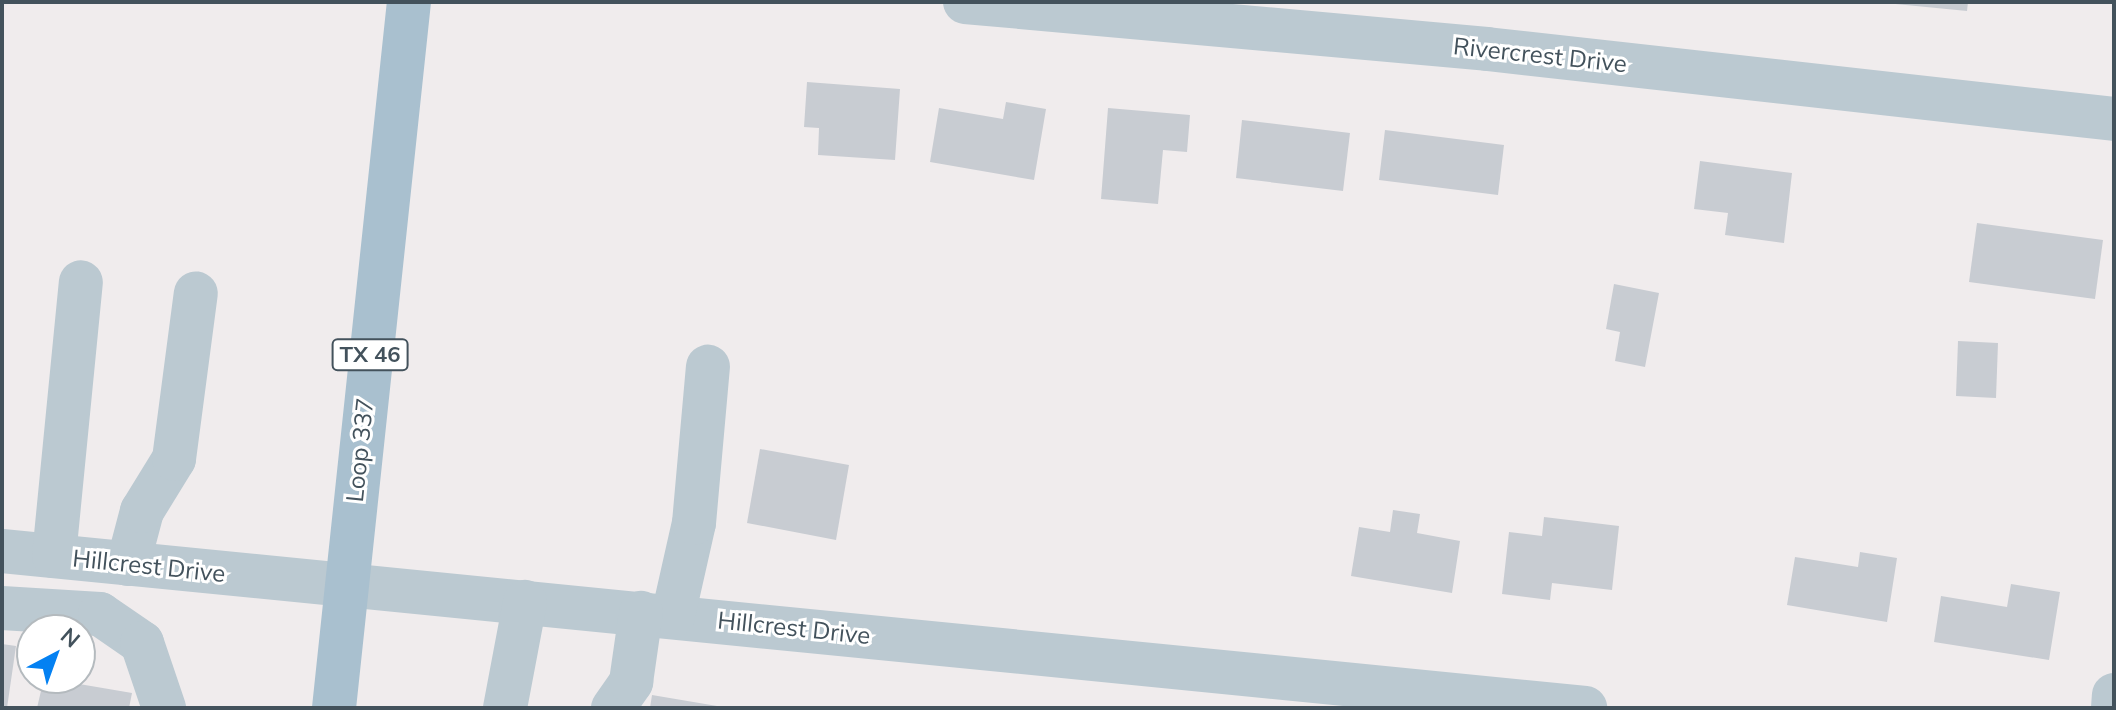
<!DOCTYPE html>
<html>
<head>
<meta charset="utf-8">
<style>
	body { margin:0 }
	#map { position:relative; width:2116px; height:710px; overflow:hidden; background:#f0eced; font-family:Mulish,sans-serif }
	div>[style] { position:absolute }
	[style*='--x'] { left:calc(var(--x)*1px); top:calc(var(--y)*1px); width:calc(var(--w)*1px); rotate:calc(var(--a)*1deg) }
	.building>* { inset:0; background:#c8ccd2 }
	.minor>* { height:44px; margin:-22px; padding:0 22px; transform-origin:22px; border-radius:22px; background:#bbc9d1 }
	.major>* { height:44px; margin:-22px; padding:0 22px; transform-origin:22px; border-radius:22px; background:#a9c0cf }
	span { translate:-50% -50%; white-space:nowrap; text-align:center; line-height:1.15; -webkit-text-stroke:6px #fff; paint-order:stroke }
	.shield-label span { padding:2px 6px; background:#fff; border:2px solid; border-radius:6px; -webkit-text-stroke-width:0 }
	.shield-label { font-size:22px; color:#43525c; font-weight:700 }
	.street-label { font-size:24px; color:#43525c }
	.frame { position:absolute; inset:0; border:4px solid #43525c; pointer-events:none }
	.north { position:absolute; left:16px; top:614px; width:80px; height:80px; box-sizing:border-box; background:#fff; border:2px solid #b4babe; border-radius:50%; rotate:41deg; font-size:22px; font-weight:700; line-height:32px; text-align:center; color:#43525c }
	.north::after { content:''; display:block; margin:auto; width:28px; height:36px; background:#0481f2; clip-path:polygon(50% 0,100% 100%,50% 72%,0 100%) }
</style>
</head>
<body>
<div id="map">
	<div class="building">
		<i style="clip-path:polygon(1875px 2px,1968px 2px,1967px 11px)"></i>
		<i style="clip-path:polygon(807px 82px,900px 89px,895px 160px,818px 155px,819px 128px,804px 127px)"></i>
		<i style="clip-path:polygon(1006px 102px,1046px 109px,1034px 180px,930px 162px,939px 108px,1003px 119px)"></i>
		<i style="clip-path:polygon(1108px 108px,1190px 115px,1187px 152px,1163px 150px,1158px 204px,1101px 199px)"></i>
		<i style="clip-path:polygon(1242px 120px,1350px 133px,1343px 191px,1236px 178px)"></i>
		<i style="clip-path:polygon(1385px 130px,1504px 145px,1498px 195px,1379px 180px)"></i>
		<i style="clip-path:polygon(1700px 161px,1792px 173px,1784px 243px,1725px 235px,1728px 213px,1694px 209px)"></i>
		<i style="clip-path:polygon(1977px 223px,2103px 240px,2095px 299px,1969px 282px)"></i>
		<i style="clip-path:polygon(1614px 284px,1659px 293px,1645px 367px,1615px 361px,1620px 332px,1606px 329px)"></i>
		<i style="clip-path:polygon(1958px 341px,1998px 343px,1996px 398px,1956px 396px)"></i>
		<i style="clip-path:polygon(760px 449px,849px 465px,836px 540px,747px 523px)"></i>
		<i style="clip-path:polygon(1393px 510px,1420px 514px,1417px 533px,1460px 541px,1452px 593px,1351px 576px,1359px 527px,1390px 532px)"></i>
		<i style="clip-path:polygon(1544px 517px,1619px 526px,1612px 590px,1552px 583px,1550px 600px,1502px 594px,1509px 532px,1542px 536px)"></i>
		<i style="clip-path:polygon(1860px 552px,1897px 558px,1887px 622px,1787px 605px,1795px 557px,1858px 567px)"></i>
		<i style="clip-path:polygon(2011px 584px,2060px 592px,2049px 660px,1934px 642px,1941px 596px,2007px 607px)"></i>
		<i style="clip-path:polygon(2px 644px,16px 646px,7px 708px,2px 708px)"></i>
		<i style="clip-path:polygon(44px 678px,132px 693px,129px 708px,37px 708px)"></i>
		<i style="clip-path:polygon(652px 695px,717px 706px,717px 708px,650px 708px)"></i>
	</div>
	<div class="minor">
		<i style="--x:965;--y:2;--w:524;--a:5.14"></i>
		<i style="--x:1487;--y:49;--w:631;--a:6.37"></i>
		<i style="--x:2;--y:551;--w:1591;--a:5.66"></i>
		<i style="--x:54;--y:556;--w:275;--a:-84.4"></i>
		<i style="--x:128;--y:564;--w:55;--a:-75.2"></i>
		<i style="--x:142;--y:511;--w:61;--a:-58.4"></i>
		<i style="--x:174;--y:459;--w:167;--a:-82.5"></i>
		<i style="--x:2;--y:608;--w:98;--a:3.5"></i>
		<i style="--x:100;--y:614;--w:51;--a:34.6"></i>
		<i style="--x:142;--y:643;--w:69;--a:71.3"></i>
		<i style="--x:673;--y:616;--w:95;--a:-77.3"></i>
		<i style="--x:694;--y:523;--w:157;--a:-84.9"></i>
		<i style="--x:505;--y:708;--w:108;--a:-79.3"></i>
		<i style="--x:613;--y:708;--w:32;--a:-55"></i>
		<i style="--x:631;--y:682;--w:70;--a:-81.8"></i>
		<i style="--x:2113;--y:708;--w:13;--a:-86"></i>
	</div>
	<div class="major">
		<i style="--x:334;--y:708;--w:710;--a:-83.94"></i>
	</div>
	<div class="shield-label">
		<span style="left:370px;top:355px">TX 46</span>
	</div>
	<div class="street-label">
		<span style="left:1540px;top:55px;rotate:6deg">Rivercrest Drive</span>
		<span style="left:360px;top:450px;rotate:-84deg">Loop 337</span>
		<span style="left:149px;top:566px;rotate:6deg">Hillcrest Drive</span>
		<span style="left:794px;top:628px;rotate:6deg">Hillcrest Drive</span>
	</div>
	<div class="frame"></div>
	<div class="north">N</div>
</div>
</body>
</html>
